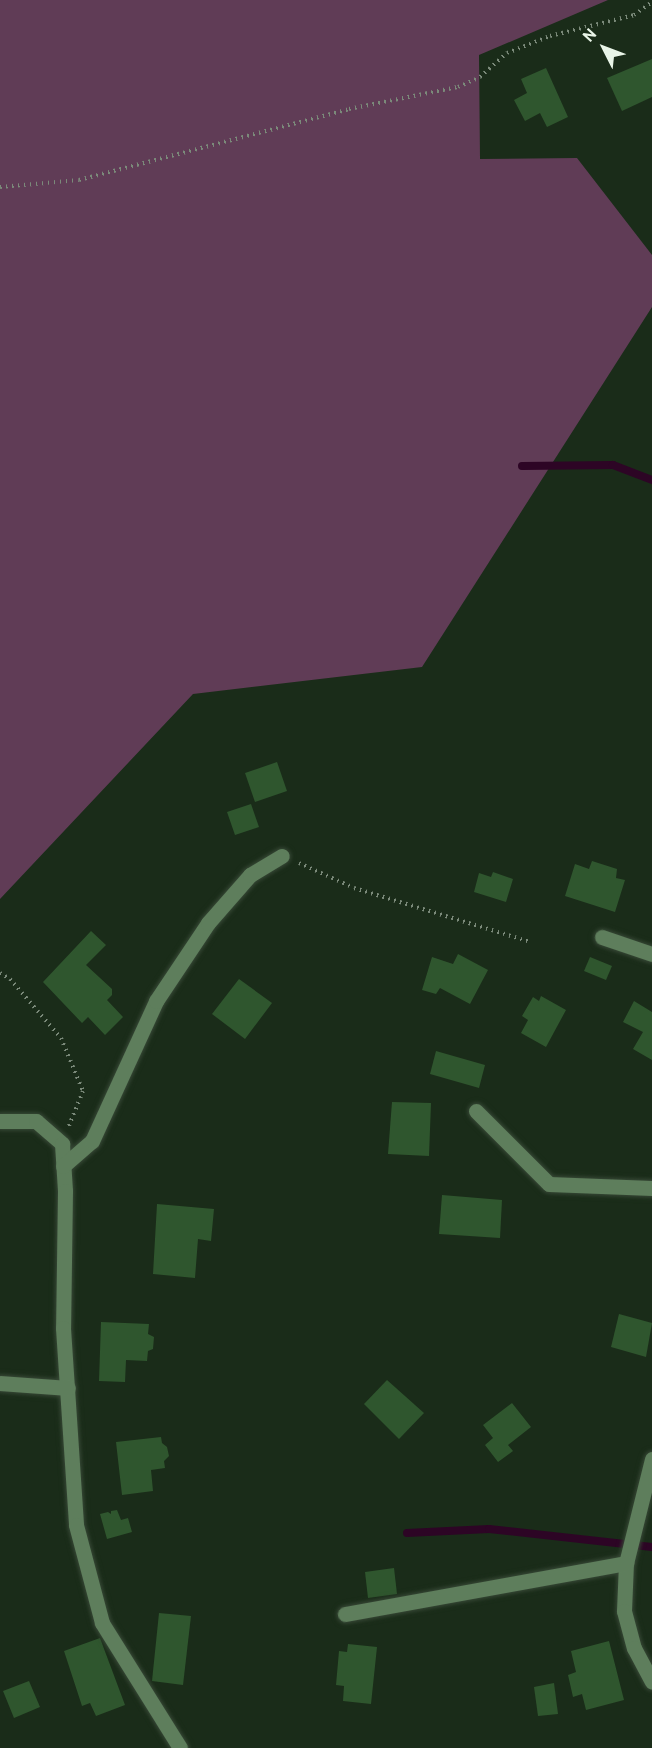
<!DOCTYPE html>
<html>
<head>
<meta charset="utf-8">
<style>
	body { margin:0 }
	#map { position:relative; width:652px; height:1748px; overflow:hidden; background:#1a2c19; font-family:Overpass,sans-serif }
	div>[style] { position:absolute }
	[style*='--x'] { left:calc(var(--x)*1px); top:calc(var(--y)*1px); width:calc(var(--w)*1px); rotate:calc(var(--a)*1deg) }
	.green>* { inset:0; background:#603c56 }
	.stream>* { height:8px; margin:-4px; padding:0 4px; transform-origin:4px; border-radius:4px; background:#2d0525 }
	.building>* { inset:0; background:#2f562e }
	.path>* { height:4px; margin-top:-2px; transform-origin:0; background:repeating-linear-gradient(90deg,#7b8a7a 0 1.5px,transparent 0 6px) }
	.roads { filter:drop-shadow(0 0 2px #374836) drop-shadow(0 0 2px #374836) }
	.minor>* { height:15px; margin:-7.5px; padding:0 7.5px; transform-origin:7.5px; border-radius:7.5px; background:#5e7e5c }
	span { translate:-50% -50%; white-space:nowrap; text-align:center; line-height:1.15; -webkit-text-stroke:4.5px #1a2c19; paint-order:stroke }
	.north { position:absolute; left:574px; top:18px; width:60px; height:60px; -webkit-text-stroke:4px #1a2c19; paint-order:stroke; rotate:312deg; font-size:16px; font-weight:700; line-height:24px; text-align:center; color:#e8f4e7 }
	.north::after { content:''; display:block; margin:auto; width:21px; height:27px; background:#e8f4e7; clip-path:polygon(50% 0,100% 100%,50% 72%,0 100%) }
</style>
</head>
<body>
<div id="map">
	<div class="green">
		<i style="clip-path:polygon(0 0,608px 0,479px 55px,480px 159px,577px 158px,652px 255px,652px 307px,422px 667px,193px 694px,0 899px)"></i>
	</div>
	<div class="stream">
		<i style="--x:522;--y:466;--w:91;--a:-0.6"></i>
		<i style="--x:613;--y:465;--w:42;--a:21"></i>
		<i style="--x:407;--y:1533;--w:82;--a:-2.8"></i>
		<i style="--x:489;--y:1529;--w:164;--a:6.3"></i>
	</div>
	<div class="building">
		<i style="clip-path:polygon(652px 59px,652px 97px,622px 111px,607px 78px)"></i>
		<i style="clip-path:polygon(546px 68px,568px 117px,547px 127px,540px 113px,525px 121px,514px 100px,527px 93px,521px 79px)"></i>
		<i style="clip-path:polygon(277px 762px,287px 791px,255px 802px,245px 773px)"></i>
		<i style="clip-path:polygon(251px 804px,259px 827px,235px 835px,227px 812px)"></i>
		<i style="clip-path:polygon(592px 861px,617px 869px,616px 878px,625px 880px,615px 912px,565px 896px,575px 864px,589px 869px)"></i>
		<i style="clip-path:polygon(493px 872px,513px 879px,506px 902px,474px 892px,479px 873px,491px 877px)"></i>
		<i style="clip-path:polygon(91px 931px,106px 945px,86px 965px,112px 989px,112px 995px,107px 1000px,123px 1017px,105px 1035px,88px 1017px,82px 1023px,43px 982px)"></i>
		<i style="clip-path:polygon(458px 954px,488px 970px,470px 1004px,440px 988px,436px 994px,422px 990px,432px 957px,453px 964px)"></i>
		<i style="clip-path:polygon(590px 957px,612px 966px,606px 980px,584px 971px)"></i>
		<i style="clip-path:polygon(239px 979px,272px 1003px,245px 1039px,212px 1014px)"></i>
		<i style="clip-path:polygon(541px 996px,566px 1010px,546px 1047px,521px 1033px,528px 1020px,522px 1016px,533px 997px,539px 1001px)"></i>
		<i style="clip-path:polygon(634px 1001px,652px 1012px,652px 1060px,633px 1049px,643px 1032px,623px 1022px)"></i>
		<i style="clip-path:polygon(436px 1051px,485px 1065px,479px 1088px,430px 1074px)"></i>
		<i style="clip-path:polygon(392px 1102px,431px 1103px,429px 1156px,388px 1154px)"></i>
		<i style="clip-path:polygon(442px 1195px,502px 1200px,500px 1238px,439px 1234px)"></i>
		<i style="clip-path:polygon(157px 1204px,214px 1209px,211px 1241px,198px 1239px,195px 1278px,153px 1274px)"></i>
		<i style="clip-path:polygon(619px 1314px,652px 1323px,646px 1357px,611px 1347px)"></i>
		<i style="clip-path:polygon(101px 1322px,149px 1324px,148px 1334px,154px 1337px,153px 1349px,148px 1351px,147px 1361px,126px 1360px,125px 1382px,99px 1381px)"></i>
		<i style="clip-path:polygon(387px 1380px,424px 1413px,399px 1439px,364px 1404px)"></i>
		<i style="clip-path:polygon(512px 1403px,531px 1427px,508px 1445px,513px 1451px,498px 1462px,485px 1445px,493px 1438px,483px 1425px)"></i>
		<i style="clip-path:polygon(161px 1437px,162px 1443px,167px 1447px,169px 1456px,164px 1461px,165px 1468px,151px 1470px,153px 1491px,122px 1495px,116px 1442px)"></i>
		<i style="clip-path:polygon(117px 1510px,121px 1520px,128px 1518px,132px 1532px,107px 1539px,100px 1514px,108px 1512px,111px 1514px,111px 1511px)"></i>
		<i style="clip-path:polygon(394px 1568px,397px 1594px,368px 1598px,365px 1572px)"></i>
		<i style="clip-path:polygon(159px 1613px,191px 1616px,183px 1685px,152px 1681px)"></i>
		<i style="clip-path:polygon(100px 1638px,125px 1705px,96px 1716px,90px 1703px,82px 1706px,64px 1651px)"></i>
		<i style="clip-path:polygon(609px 1641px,624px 1700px,586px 1710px,582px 1694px,573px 1697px,568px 1675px,576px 1672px,571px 1651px)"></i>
		<i style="clip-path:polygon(348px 1644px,377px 1647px,371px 1704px,343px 1701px,344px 1686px,336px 1685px,339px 1651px,347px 1652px)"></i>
		<i style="clip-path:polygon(29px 1681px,40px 1707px,14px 1718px,3px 1691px)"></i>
		<i style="clip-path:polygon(554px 1683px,558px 1714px,538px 1716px,534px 1687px)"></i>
	</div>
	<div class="path">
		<i style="--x:0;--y:187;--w:79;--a:-5.1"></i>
		<i style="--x:79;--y:180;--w:279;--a:-14.7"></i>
		<i style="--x:349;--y:109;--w:111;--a:-11.4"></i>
		<i style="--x:458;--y:87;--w:24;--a:-24"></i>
		<i style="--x:480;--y:77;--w:36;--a:-42"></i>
		<i style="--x:507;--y:53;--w:46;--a:-21.6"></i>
		<i style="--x:550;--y:36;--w:87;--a:-14"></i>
		<i style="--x:634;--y:15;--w:22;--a:-36"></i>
		<i style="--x:299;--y:863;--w:60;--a:24.4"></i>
		<i style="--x:354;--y:888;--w:185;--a:17"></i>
		<i style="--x:0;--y:973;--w:12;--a:31"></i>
		<i style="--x:10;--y:979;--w:78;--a:49.2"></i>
		<i style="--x:61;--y:1038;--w:57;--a:67.5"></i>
		<i style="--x:83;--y:1091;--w:38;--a:112"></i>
	</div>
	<div class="roads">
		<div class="minor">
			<i style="--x:602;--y:937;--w:53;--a:18.8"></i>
			<i style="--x:476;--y:1111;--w:103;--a:45"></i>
			<i style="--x:549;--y:1184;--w:103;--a:2.2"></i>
			<i style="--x:0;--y:1121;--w:36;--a:0"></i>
			<i style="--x:36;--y:1121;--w:35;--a:41"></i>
			<i style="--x:62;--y:1144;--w:47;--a:86.3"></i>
			<i style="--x:65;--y:1191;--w:137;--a:90.8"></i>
			<i style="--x:63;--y:1328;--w:197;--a:86.2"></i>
			<i style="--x:76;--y:1525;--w:101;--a:75.1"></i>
			<i style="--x:102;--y:1623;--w:147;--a:58"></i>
			<i style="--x:63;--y:1166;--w:38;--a:-41"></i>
			<i style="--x:92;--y:1141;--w:154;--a:-65.4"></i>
			<i style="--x:156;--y:1001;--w:94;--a:-56.3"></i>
			<i style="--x:208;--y:923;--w:64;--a:-48.8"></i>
			<i style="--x:250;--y:875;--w:37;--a:-31"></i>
			<i style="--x:0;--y:1383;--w:68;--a:4.2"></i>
			<i style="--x:652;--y:1459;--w:107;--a:104"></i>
			<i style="--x:626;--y:1563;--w:48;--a:92.4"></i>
			<i style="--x:624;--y:1611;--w:38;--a:75"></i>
			<i style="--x:634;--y:1648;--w:38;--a:62"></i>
			<i style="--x:345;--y:1614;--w:286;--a:-10.3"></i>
		</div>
	</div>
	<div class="north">N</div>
</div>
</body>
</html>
